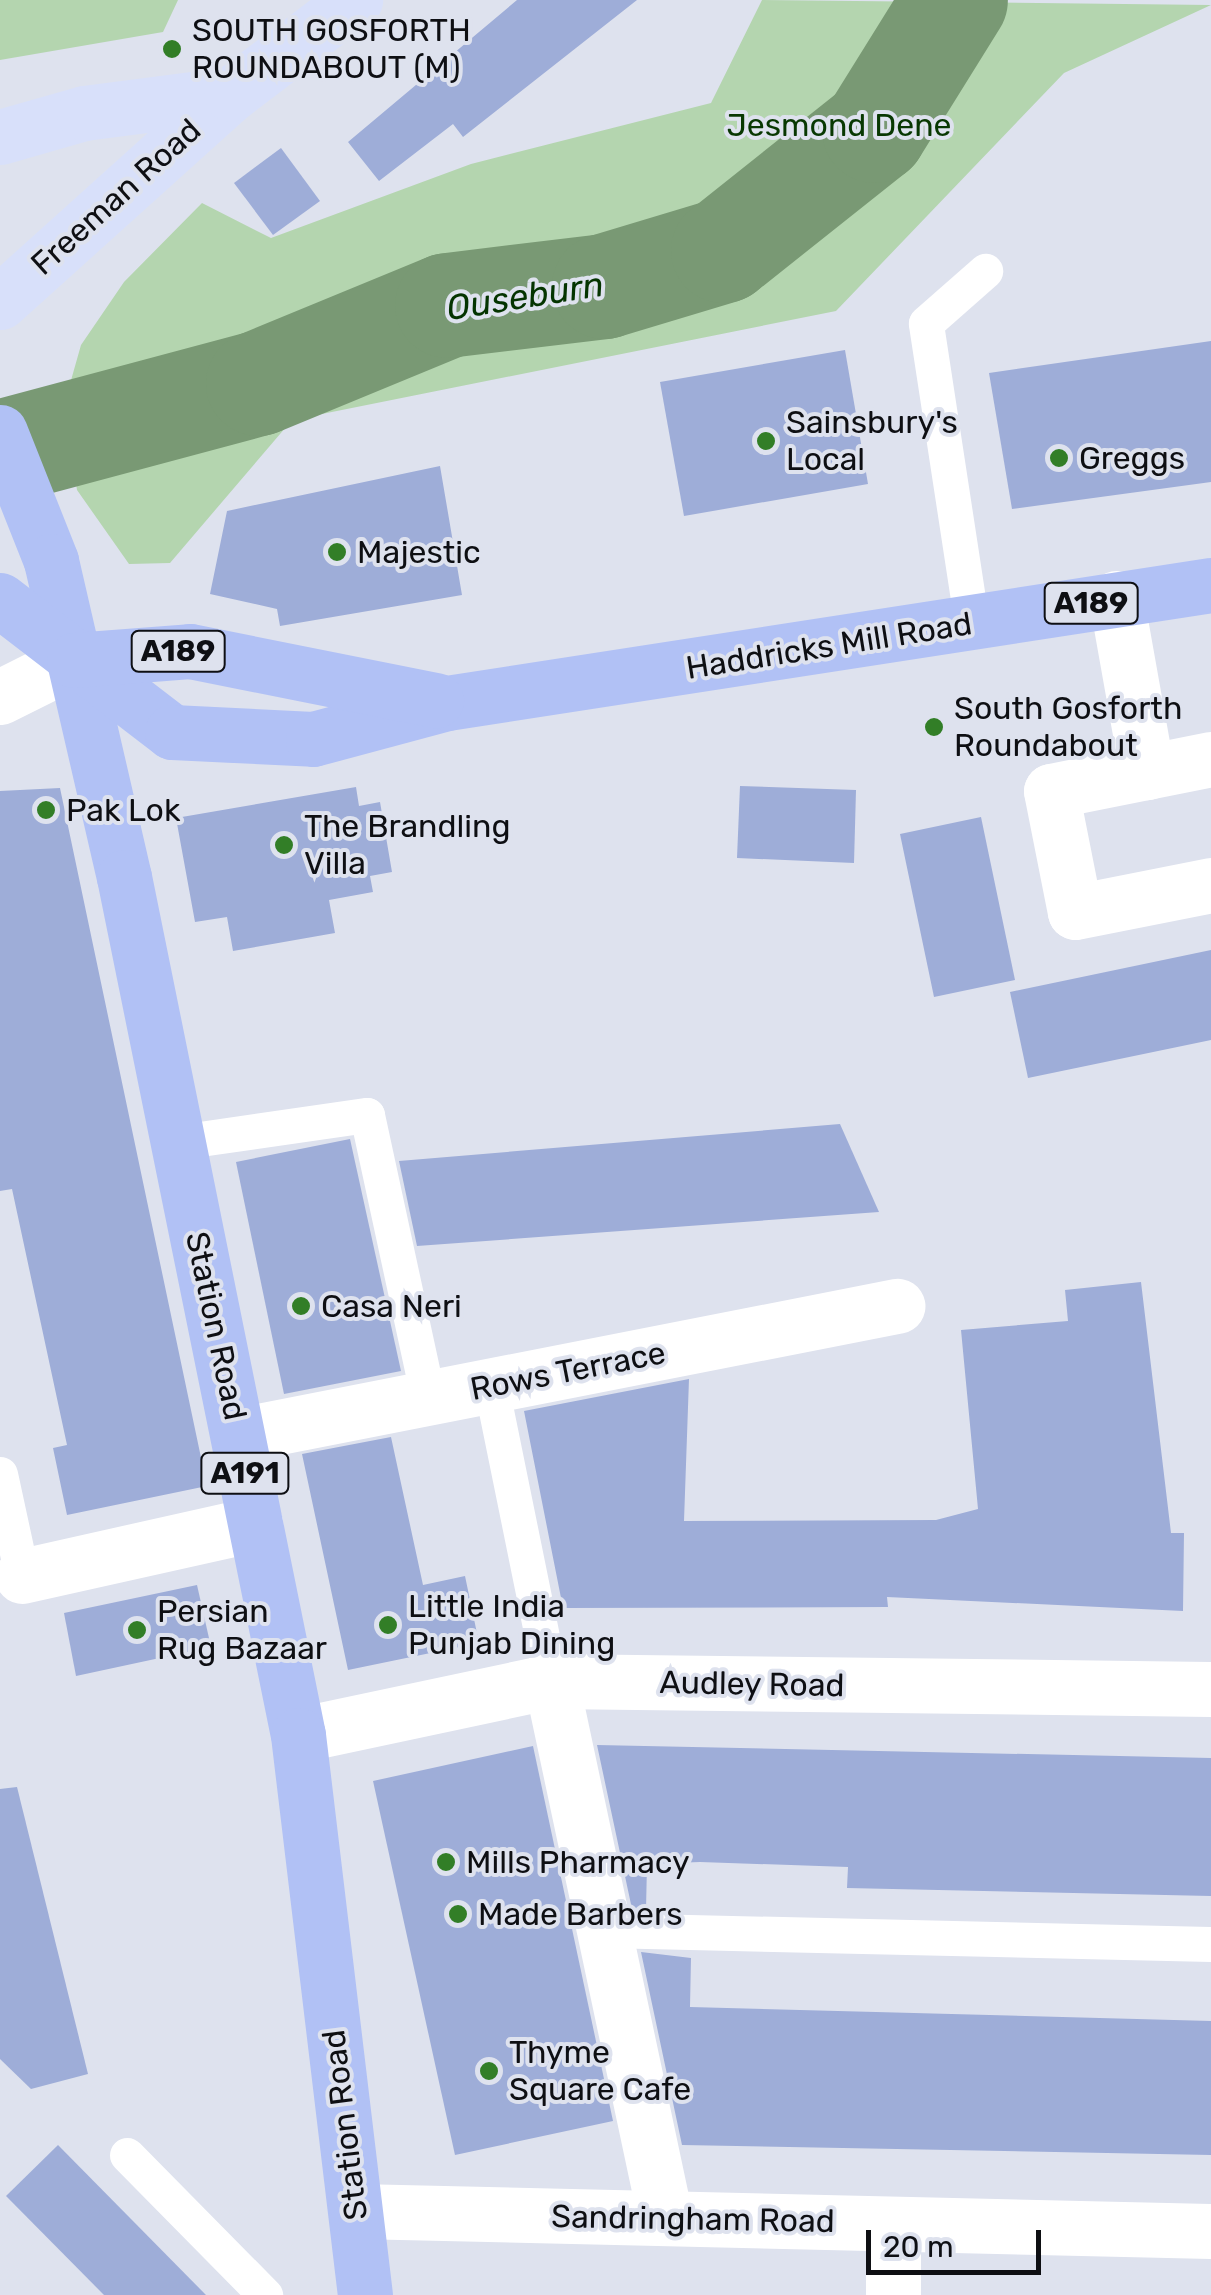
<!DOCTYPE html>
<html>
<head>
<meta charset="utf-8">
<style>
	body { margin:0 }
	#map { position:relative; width:1211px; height:2295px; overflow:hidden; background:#dee2ee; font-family:Rubik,sans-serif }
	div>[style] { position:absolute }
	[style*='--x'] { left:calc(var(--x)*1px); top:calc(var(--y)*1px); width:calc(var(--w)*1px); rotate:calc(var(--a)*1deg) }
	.green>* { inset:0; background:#b4d5af }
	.river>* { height:105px; margin:-52.5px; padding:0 52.5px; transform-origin:52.5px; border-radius:52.5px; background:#799974 }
	.building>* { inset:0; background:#9eadd8 }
	.lane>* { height:35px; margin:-17.5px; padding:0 17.5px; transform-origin:17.5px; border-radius:17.5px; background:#fff }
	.street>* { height:55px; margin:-27.5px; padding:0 27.5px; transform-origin:27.5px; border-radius:27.5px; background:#fff }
	.secondary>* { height:55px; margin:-27.5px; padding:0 27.5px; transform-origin:27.5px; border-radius:27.5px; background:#d8e0fa }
	.primary>* { height:55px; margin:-27.5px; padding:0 27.5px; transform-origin:27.5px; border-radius:27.5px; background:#b1c1f5 }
	.dots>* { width:28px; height:28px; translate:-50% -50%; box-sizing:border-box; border:5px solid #dee2ee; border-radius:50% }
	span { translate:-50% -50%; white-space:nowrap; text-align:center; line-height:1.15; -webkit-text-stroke:8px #dee2ee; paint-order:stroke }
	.shield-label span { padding:2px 8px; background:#dee2ee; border:2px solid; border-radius:8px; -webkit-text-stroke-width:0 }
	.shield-label { font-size:30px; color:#0e0f13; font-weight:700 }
	.poi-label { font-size:32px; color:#0e0f13 }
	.left { translate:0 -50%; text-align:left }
	.park-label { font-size:32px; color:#083802 }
	.street-label { font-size:32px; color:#0e0f13 }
	.water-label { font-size:35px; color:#043400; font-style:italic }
	.scale { position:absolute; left:866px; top:2230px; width:175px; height:45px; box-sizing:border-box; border:5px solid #0e0f13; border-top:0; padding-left:12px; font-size:30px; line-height:35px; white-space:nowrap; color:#0e0f13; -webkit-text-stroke:8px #dee2ee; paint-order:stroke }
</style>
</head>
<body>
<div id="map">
	<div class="green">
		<i style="clip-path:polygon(0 0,178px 0,163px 32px,0 60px)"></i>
		<i style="clip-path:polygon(762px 0,1211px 5px,1064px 73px,836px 311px,292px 420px,170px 563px,129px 564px,77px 490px,64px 405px,81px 345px,124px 282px,202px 203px,271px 238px,471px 164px,711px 103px)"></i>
	</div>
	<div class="river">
		<i style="--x:0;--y:452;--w:267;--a:-15"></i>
		<i style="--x:258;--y:383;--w:204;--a:-22.4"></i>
		<i style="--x:447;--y:305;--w:158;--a:-6.9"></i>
		<i style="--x:604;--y:286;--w:124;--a:-16.8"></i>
		<i style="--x:723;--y:250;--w:193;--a:-38.5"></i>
		<i style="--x:874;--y:130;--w:153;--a:-58.1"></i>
	</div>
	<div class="building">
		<i style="clip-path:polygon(517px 0,637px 0,463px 137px,453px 124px,379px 181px,348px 142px)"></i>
		<i style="clip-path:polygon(281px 148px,320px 201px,273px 235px,234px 183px)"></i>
		<i style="clip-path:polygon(1211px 341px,1211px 482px,1012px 509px,989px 373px)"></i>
		<i style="clip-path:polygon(845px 350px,868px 484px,684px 516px,660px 382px)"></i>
		<i style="clip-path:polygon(440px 466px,462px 595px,280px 626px,277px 609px,210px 594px,227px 511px)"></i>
		<i style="clip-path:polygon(740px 786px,856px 790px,854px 863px,737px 858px)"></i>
		<i style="clip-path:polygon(356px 787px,359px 806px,380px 802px,392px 872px,370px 876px,373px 892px,329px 900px,335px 933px,233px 951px,227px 917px,195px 922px,176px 818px)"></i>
		<i style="clip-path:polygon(60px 788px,207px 1486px,67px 1515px,53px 1448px,67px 1445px,12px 1189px,0 1191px,0 791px)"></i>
		<i style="clip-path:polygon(981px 817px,1015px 980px,934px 997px,900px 834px)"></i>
		<i style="clip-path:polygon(1211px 950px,1211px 1040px,1028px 1078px,1010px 992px)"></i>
		<i style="clip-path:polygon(840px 1124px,879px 1212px,417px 1246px,399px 1161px)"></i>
		<i style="clip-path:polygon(350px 1139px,401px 1371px,284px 1394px,236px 1162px)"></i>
		<i style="clip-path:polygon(1141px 1282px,1171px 1533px,1184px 1533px,1183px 1611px,887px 1597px,888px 1607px,563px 1608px,524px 1411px,689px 1379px,684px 1521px,936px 1520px,978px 1509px,961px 1330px,1068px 1321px,1065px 1290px)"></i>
		<i style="clip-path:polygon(391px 1437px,423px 1585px,465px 1576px,479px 1643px,348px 1670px,302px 1454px)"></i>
		<i style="clip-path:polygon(197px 1585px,211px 1647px,76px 1676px,64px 1613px)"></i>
		<i style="clip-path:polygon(597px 1745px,1211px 1758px,1211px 1896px,847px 1888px,848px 1867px,700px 1862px,647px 1864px,646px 1910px,632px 1909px)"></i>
		<i style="clip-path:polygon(533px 1746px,613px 2121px,455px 2155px,373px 1781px)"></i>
		<i style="clip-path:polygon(17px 1787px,88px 2074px,31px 2089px,0 2059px,0 1789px)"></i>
		<i style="clip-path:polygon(641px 1952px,691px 1958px,690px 2007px,1211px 2021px,1211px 2155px,682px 2145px)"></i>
		<i style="clip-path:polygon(58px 2145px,206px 2295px,104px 2295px,6px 2196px)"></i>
	</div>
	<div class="lane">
		<i style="--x:972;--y:625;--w:305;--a:-98.7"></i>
		<i style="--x:926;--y:323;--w:79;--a:-41.4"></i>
		<i style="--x:179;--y:1142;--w:190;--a:-8.2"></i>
		<i style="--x:367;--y:1115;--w:289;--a:77.8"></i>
		<i style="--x:491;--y:1386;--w:301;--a:78.5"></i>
		<i style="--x:0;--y:1474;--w:104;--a:77.8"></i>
		<i style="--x:604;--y:1930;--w:607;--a:1.32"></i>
		<i style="--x:127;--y:2155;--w:197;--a:45.4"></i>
	</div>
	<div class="street">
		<i style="--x:1116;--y:598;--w:177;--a:79.9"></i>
		<i style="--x:0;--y:697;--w:83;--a:-26.6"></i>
		<i style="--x:1211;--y:759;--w:163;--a:168.7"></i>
		<i style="--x:1051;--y:791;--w:123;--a:78.8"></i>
		<i style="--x:1075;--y:912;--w:139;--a:-11.2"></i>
		<i style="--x:238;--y:1435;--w:672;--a:-11.08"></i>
		<i style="--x:22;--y:1576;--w:239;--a:-12.6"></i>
		<i style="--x:551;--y:1681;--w:548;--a:77.99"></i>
		<i style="--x:298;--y:1735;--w:259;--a:-12"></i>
		<i style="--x:551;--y:1681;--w:660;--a:0.69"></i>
		<i style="--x:356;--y:2211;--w:855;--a:1.34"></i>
		<i style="--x:893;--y:2295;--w:71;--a:-90"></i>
	</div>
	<div class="secondary">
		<i style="--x:0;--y:137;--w:87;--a:-15.9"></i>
		<i style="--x:84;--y:113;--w:148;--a:-7.4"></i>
		<i style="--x:0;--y:302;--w:311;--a:-42"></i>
		<i style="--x:231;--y:94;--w:156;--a:-37.2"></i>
	</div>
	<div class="primary">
		<i style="--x:0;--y:432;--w:139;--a:68.4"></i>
		<i style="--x:51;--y:561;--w:324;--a:77"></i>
		<i style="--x:124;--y:877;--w:875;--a:78.54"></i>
		<i style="--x:298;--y:1735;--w:564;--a:83.18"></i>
		<i style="--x:0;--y:600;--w:217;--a:37.5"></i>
		<i style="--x:172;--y:732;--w:141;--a:2.8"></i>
		<i style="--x:313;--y:739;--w:139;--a:-15"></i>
		<i style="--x:447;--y:703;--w:773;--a:-8.78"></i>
		<i style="--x:74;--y:660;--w:116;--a:-4.4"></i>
		<i style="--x:190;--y:651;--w:251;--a:11.3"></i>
	</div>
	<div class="dots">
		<i style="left:172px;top:49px;background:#327e27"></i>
		<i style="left:766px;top:441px;background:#327e27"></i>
		<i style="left:1059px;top:458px;background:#327e27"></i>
		<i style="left:337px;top:552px;background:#327e27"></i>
		<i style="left:934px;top:727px;background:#327e27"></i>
		<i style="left:46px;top:810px;background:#327e27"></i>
		<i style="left:284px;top:845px;background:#327e27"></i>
		<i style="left:301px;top:1306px;background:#327e27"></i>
		<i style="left:388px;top:1625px;background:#327e27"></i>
		<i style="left:137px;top:1630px;background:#327e27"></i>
		<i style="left:446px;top:1862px;background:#327e27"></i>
		<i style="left:458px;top:1914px;background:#327e27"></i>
		<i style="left:489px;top:2071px;background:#327e27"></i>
	</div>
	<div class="shield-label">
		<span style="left:1091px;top:603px">A189</span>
		<span style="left:178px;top:651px">A189</span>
		<span style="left:245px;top:1473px">A191</span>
	</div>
	<div class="poi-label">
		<span class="left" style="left:192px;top:49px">SOUTH GOSFORTH<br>ROUNDABOUT (M)</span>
		<span class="left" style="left:786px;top:441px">Sainsbury's<br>Local</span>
		<span class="left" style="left:1079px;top:458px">Greggs</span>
		<span class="left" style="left:357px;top:552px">Majestic</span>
		<span class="left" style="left:954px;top:727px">South Gosforth<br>Roundabout</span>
		<span class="left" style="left:66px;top:810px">Pak Lok</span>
		<span class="left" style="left:304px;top:845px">The Brandling<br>Villa</span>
		<span class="left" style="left:321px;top:1306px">Casa Neri</span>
		<span class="left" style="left:408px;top:1625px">Little India<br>Punjab Dining</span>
		<span class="left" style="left:157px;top:1630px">Persian<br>Rug Bazaar</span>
		<span class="left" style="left:466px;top:1862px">Mills Pharmacy</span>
		<span class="left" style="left:478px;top:1914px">Made Barbers</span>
		<span class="left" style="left:509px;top:2071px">Thyme<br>Square Cafe</span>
	</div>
	<div class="park-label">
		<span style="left:839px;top:125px">Jesmond Dene</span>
	</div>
	<div class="street-label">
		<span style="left:116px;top:197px;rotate:-42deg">Freeman Road</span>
		<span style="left:829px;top:646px;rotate:-9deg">Haddricks Mill Road</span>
		<span style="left:216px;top:1326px;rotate:78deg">Station Road</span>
		<span style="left:568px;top:1371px;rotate:-11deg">Rows Terrace</span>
		<span style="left:752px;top:1684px;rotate:1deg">Audley Road</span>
		<span style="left:345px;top:2125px;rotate:-97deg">Station Road</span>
		<span style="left:693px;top:2219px;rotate:1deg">Sandringham Road</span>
	</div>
	<div class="water-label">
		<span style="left:525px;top:296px;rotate:-9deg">Ouseburn</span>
	</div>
	<div class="scale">20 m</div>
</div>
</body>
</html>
